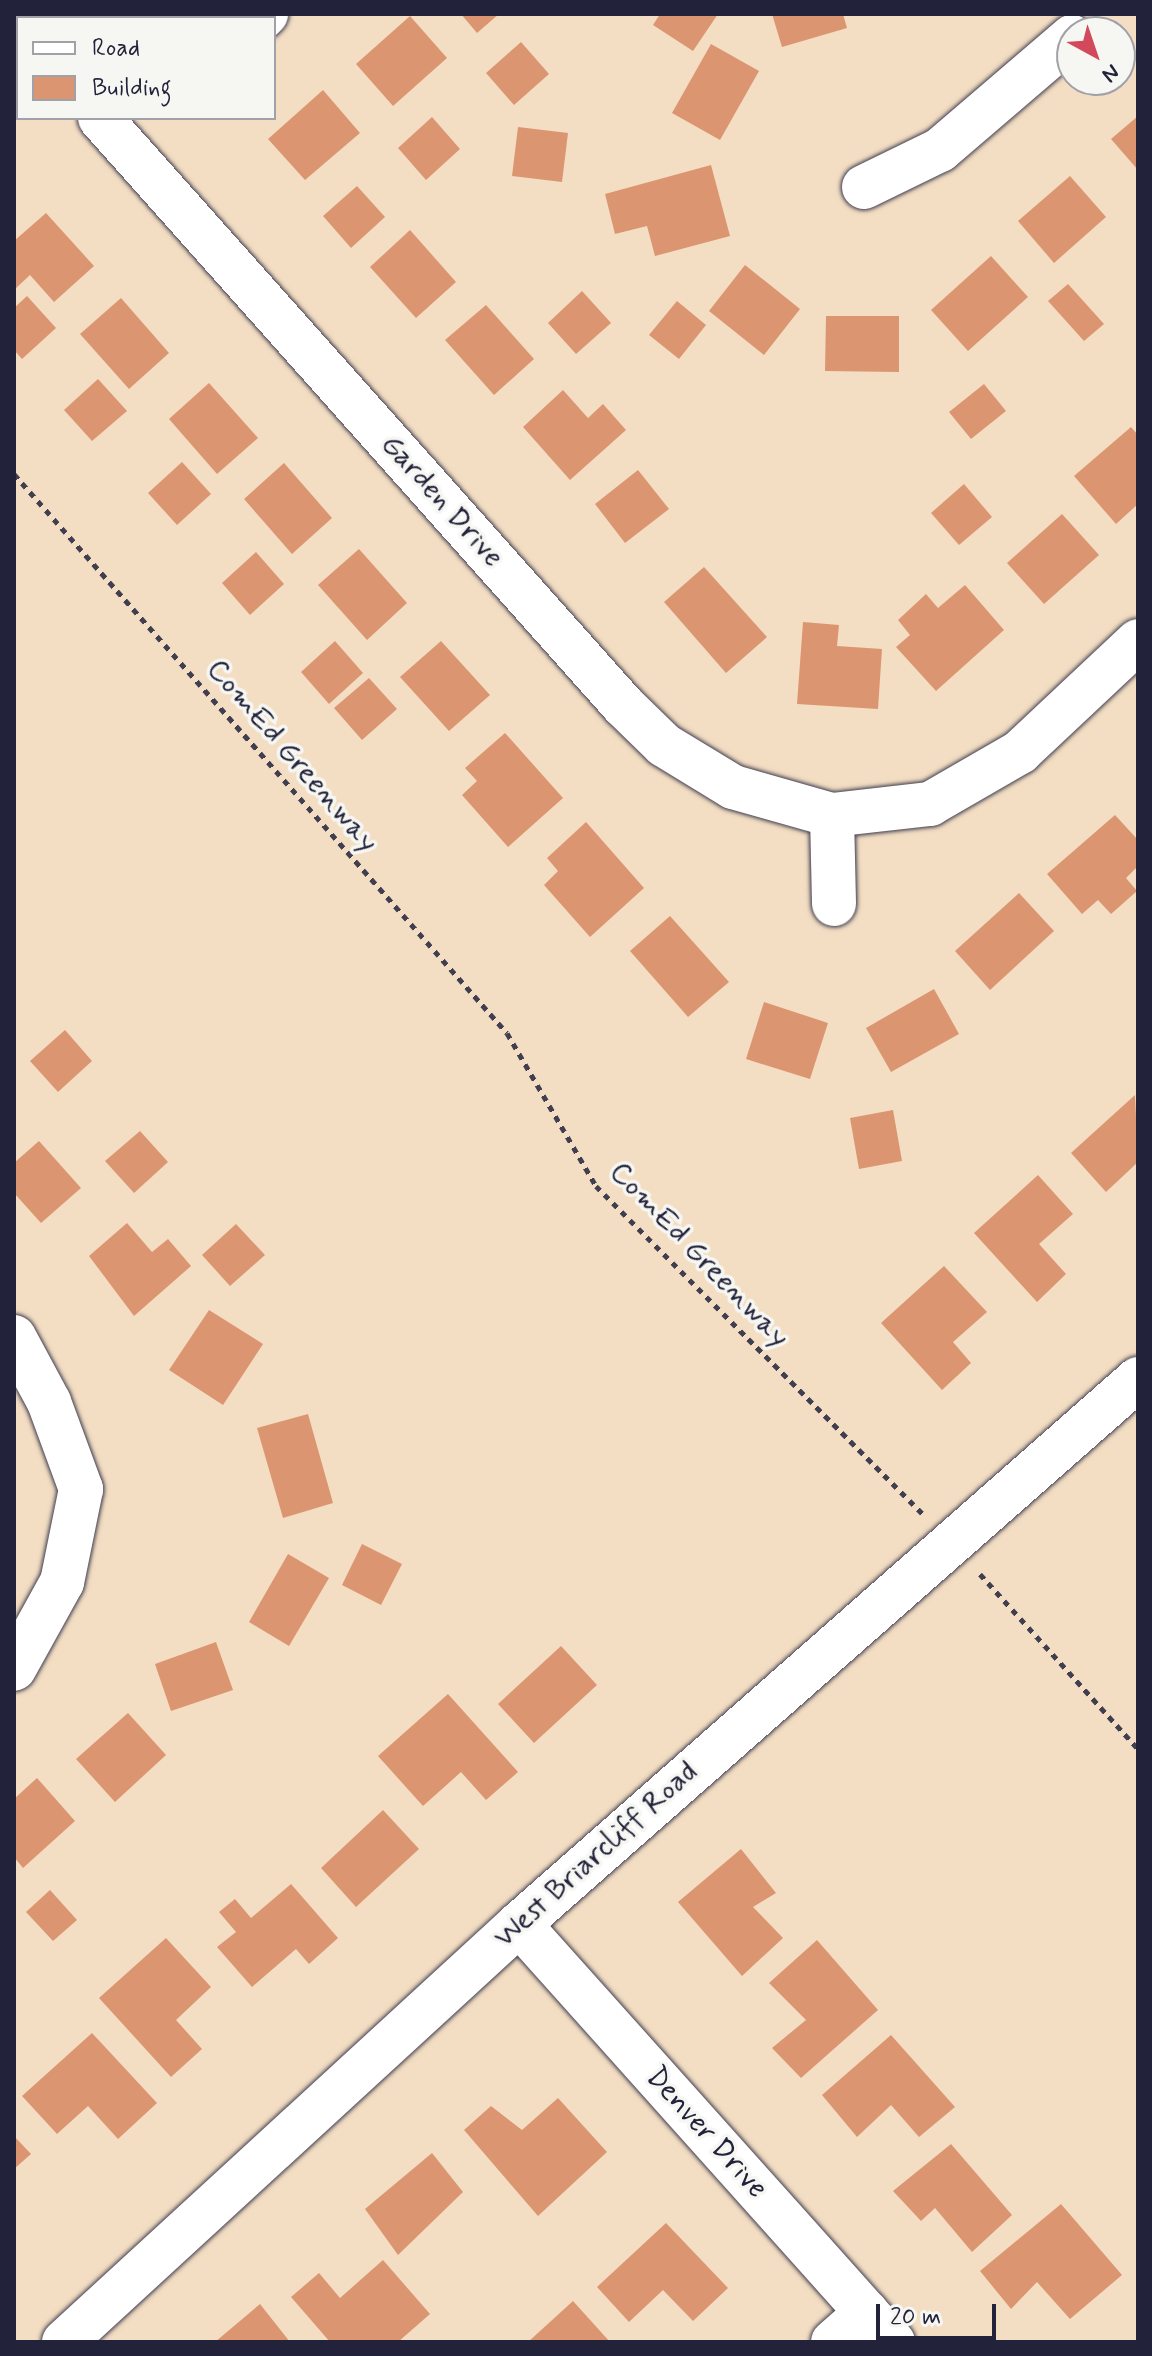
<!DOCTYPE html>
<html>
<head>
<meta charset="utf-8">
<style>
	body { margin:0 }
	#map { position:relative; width:1152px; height:2356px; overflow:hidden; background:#f3dec3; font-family:Mynerve,sans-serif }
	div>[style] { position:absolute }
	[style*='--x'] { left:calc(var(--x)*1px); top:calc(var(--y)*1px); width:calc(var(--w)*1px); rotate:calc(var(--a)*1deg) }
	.building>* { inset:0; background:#dc9571 }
	.path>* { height:5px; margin-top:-2.5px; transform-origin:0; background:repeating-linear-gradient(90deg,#413e4f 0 6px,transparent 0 12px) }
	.roads { filter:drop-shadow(0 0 2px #413e4f) drop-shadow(0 0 2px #413e4f) }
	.minor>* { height:44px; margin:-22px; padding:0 22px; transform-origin:22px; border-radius:22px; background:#fff }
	span { translate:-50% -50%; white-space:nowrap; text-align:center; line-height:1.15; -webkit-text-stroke:7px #f6f6f2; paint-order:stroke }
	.street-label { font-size:30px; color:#22223b }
	.frame { position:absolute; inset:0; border:16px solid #22223b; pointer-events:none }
	.legend { position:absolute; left:16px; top:16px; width:260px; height:104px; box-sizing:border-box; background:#f6f6f2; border:2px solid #a1a1a9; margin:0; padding:10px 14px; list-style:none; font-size:24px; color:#22223b }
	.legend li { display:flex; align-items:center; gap:16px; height:40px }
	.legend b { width:40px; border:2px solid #a1a1a9 }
	.north { position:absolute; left:1056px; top:16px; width:80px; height:80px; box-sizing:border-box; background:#f6f6f2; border:2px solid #a1a1a9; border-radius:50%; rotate:140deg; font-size:22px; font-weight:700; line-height:32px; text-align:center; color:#22223b }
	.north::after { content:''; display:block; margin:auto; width:28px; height:36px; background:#d1495b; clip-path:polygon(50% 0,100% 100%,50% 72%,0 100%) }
	.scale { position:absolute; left:876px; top:2304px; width:120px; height:36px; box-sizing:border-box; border:4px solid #22223b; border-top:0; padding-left:10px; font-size:24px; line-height:28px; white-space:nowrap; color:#22223b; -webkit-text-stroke:6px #f6f6f2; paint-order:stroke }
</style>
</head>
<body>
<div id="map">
	<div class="building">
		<i style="clip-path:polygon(461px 14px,499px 14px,477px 33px)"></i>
		<i style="clip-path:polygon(660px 14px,718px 14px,693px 51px,653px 25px)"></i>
		<i style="clip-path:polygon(772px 14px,843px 14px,847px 28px,782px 47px)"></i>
		<i style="clip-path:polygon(410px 16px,447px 58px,393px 106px,356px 64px)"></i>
		<i style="clip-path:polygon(521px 42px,549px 74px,514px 105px,486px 73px)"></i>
		<i style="clip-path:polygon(711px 44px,759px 71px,720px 140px,672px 113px)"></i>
		<i style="clip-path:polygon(323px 90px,360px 133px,305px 180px,268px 139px)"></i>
		<i style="clip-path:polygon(1138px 116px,1138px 170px,1111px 139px)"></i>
		<i style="clip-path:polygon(432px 117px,460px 149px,426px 180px,398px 148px)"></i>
		<i style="clip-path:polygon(518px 127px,568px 133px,562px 182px,512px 176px)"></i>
		<i style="clip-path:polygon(711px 165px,730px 236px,655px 256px,647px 226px,615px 234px,605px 194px)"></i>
		<i style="clip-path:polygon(1070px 176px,1106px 217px,1054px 263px,1018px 221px)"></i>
		<i style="clip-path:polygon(357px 186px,385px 217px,351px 248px,323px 216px)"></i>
		<i style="clip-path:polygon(46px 213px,94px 266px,54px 302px,30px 275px,14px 290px,14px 241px)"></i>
		<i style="clip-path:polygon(410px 230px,456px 282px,416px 318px,370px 267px)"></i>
		<i style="clip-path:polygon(991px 256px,1028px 297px,968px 351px,931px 310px)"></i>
		<i style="clip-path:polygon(745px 265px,800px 309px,764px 355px,709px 311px)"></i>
		<i style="clip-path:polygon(1068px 284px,1104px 324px,1084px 341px,1048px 301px)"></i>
		<i style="clip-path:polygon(582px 291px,611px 323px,576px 354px,548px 323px)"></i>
		<i style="clip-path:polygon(27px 296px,56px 328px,22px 359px,14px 350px,14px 308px)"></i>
		<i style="clip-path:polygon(121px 298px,169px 353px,129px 389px,80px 334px)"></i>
		<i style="clip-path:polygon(677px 301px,706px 325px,679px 359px,649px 335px)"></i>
		<i style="clip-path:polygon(486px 305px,534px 359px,494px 395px,445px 340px)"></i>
		<i style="clip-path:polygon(826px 316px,899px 316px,899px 372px,825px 371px)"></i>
		<i style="clip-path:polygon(98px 379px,127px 411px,92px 441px,64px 410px)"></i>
		<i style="clip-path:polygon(209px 383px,258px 438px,217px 474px,169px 419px)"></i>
		<i style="clip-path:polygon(984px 384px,1006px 411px,971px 439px,949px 412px)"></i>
		<i style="clip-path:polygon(563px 390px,588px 418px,603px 404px,626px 430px,570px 480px,523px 427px)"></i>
		<i style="clip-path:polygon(1131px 427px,1138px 435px,1138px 504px,1116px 524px,1074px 476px)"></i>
		<i style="clip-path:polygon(182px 462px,211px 494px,177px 525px,148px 493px)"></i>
		<i style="clip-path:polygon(284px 463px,332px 518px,292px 554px,244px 499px)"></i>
		<i style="clip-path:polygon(638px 470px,669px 509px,625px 543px,595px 504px)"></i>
		<i style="clip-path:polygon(964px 484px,992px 517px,959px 545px,931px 513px)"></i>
		<i style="clip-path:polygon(1062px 514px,1099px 555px,1044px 604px,1007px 563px)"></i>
		<i style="clip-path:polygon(359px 549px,407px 603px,367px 640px,318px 585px)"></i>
		<i style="clip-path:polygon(256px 552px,284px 584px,250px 615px,222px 583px)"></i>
		<i style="clip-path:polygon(704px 567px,767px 637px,726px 673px,664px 602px)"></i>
		<i style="clip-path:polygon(965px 585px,1004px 630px,936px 691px,896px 647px,910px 635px,898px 620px,926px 594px,938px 608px)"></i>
		<i style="clip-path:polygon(803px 622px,839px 625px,837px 646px,882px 649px,878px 709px,797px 704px)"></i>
		<i style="clip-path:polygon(335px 641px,363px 673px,329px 704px,301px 672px)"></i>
		<i style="clip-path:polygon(441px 641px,490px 695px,449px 731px,400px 677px)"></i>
		<i style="clip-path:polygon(369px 678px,397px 709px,362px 740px,334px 708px)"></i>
		<i style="clip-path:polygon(505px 733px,563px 798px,508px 847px,462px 795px,477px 781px,465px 768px)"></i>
		<i style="clip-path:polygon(1115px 815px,1138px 840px,1138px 866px,1126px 878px,1137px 891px,1111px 914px,1098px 900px,1082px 914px,1047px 874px)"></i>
		<i style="clip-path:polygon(586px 822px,644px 888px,590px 937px,544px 885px,558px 871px,547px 858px)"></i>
		<i style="clip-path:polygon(1019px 893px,1054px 931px,990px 990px,955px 951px)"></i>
		<i style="clip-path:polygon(670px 916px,729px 982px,688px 1017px,630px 951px)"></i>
		<i style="clip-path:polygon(934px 989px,959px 1034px,891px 1072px,866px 1028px)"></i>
		<i style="clip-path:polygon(764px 1002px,828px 1023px,810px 1079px,746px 1059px)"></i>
		<i style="clip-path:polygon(65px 1030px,92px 1061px,58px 1092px,30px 1061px)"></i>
		<i style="clip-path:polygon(1135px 1095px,1138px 1162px,1106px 1192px,1071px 1153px)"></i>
		<i style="clip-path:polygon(893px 1110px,902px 1161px,859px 1169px,850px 1118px)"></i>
		<i style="clip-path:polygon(140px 1131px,168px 1162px,134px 1193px,105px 1161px)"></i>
		<i style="clip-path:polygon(39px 1141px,81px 1188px,41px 1223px,14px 1193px,14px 1163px)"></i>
		<i style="clip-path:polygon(1038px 1175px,1073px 1214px,1039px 1244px,1066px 1274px,1037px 1302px,974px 1233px)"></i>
		<i style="clip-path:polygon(127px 1223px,152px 1252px,168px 1239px,191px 1266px,134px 1316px,89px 1256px)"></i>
		<i style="clip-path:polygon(236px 1224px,265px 1255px,230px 1286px,202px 1255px)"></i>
		<i style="clip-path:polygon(944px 1266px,987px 1312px,953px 1342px,971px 1363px,942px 1390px,881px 1323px)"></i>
		<i style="clip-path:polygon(209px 1310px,263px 1344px,223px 1405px,169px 1370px)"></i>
		<i style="clip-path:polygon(308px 1414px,333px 1503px,283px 1518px,257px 1428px)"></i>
		<i style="clip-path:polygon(362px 1544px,402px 1564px,381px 1605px,342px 1585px)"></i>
		<i style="clip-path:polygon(288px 1554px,329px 1578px,289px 1646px,249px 1622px)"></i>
		<i style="clip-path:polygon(216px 1642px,233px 1690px,171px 1711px,155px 1664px)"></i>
		<i style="clip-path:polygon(561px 1646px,597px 1685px,534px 1743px,498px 1704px)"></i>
		<i style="clip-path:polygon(448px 1694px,518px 1772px,486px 1800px,461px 1772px,423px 1806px,378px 1756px)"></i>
		<i style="clip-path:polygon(128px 1713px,166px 1755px,115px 1802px,76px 1759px)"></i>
		<i style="clip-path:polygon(37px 1778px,75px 1821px,23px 1868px,14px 1857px,14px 1799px)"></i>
		<i style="clip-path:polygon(383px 1810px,419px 1849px,356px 1907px,321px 1868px)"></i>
		<i style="clip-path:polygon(741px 1849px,776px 1893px,753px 1907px,783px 1938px,742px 1976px,678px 1902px)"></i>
		<i style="clip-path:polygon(291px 1884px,338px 1938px,309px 1964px,296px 1949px,252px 1987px,217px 1947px,236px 1932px,219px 1912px,235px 1899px,251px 1918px)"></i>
		<i style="clip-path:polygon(50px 1890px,77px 1920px,53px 1941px,26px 1912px)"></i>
		<i style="clip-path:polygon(166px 1938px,211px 1987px,176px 2020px,202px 2049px,171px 2077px,99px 1998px)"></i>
		<i style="clip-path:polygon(817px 1940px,878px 2010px,801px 2078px,772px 2048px,806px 2020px,769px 1983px)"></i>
		<i style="clip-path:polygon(92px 2033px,157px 2103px,118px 2139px,88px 2106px,57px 2134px,22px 2096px)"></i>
		<i style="clip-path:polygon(891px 2035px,955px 2107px,919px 2137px,891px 2105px,857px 2137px,822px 2095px)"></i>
		<i style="clip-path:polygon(558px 2098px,607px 2152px,538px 2216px,464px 2130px,491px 2106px,522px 2130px)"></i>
		<i style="clip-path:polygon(14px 2136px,31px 2154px,14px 2169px)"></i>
		<i style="clip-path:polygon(951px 2144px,1012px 2215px,972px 2252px,935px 2208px,921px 2221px,893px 2191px)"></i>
		<i style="clip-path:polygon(432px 2153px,463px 2192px,398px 2255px,365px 2209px)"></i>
		<i style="clip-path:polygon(1061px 2204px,1122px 2275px,1070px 2319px,1037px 2282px,1011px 2309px,980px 2271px)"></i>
		<i style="clip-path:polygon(666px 2223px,728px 2288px,693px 2321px,663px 2290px,629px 2322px,597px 2287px)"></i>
		<i style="clip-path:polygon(383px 2260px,430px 2314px,398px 2342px,330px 2342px,291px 2297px,319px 2273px,340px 2298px)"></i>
		<i style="clip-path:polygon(573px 2301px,610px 2342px,528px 2342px)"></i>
		<i style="clip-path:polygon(260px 2304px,290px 2342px,215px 2342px)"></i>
	</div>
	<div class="path">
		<i style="--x:14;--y:474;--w:745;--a:48.59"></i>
		<i style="--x:507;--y:1033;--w:177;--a:59.8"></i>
		<i style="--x:596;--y:1186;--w:465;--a:45.1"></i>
		<i style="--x:980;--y:1574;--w:236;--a:47.9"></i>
	</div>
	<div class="roads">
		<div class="minor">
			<i style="--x:262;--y:18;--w:6;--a:-45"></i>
			<i style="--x:14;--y:21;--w:6;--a:45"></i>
			<i style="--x:100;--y:118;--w:786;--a:48.3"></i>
			<i style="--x:623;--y:705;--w:57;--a:44.3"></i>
			<i style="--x:664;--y:745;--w:81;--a:31.3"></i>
			<i style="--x:733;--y:787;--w:103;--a:15.8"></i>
			<i style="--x:832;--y:815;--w:99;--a:-6.4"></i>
			<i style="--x:930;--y:804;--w:104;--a:-30"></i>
			<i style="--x:1020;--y:752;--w:162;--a:-43.2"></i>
			<i style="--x:864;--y:187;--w:85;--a:-26"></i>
			<i style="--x:940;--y:150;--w:174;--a:-40.6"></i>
			<i style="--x:832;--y:815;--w:89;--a:88.7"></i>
			<i style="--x:14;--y:1337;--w:74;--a:61.7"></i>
			<i style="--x:49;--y:1402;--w:93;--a:69.8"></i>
			<i style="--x:81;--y:1489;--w:95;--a:101.5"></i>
			<i style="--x:62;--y:1582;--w:99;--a:118.9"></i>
			<i style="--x:519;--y:1924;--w:561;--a:48.18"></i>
			<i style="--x:64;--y:2342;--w:618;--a:-42.57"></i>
			<i style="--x:519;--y:1924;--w:825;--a:-41.36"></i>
			<i style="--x:833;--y:2342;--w:45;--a:-41.4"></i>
		</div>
	</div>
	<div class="street-label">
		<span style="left:442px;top:501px;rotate:48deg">Garden Drive</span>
		<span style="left:292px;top:756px;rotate:49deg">ComEd Greenway</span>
		<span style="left:699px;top:1255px;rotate:46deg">ComEd Greenway</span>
		<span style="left:596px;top:1855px;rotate:-42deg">West Briarcliff Road</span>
		<span style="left:706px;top:2133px;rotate:48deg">Denver Drive</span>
	</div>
	<div class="frame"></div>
	<ul class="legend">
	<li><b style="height:10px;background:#fff"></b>Road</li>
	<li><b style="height:22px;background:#dc9571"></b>Building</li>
	</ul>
	<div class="north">N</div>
	<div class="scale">20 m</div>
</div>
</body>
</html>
